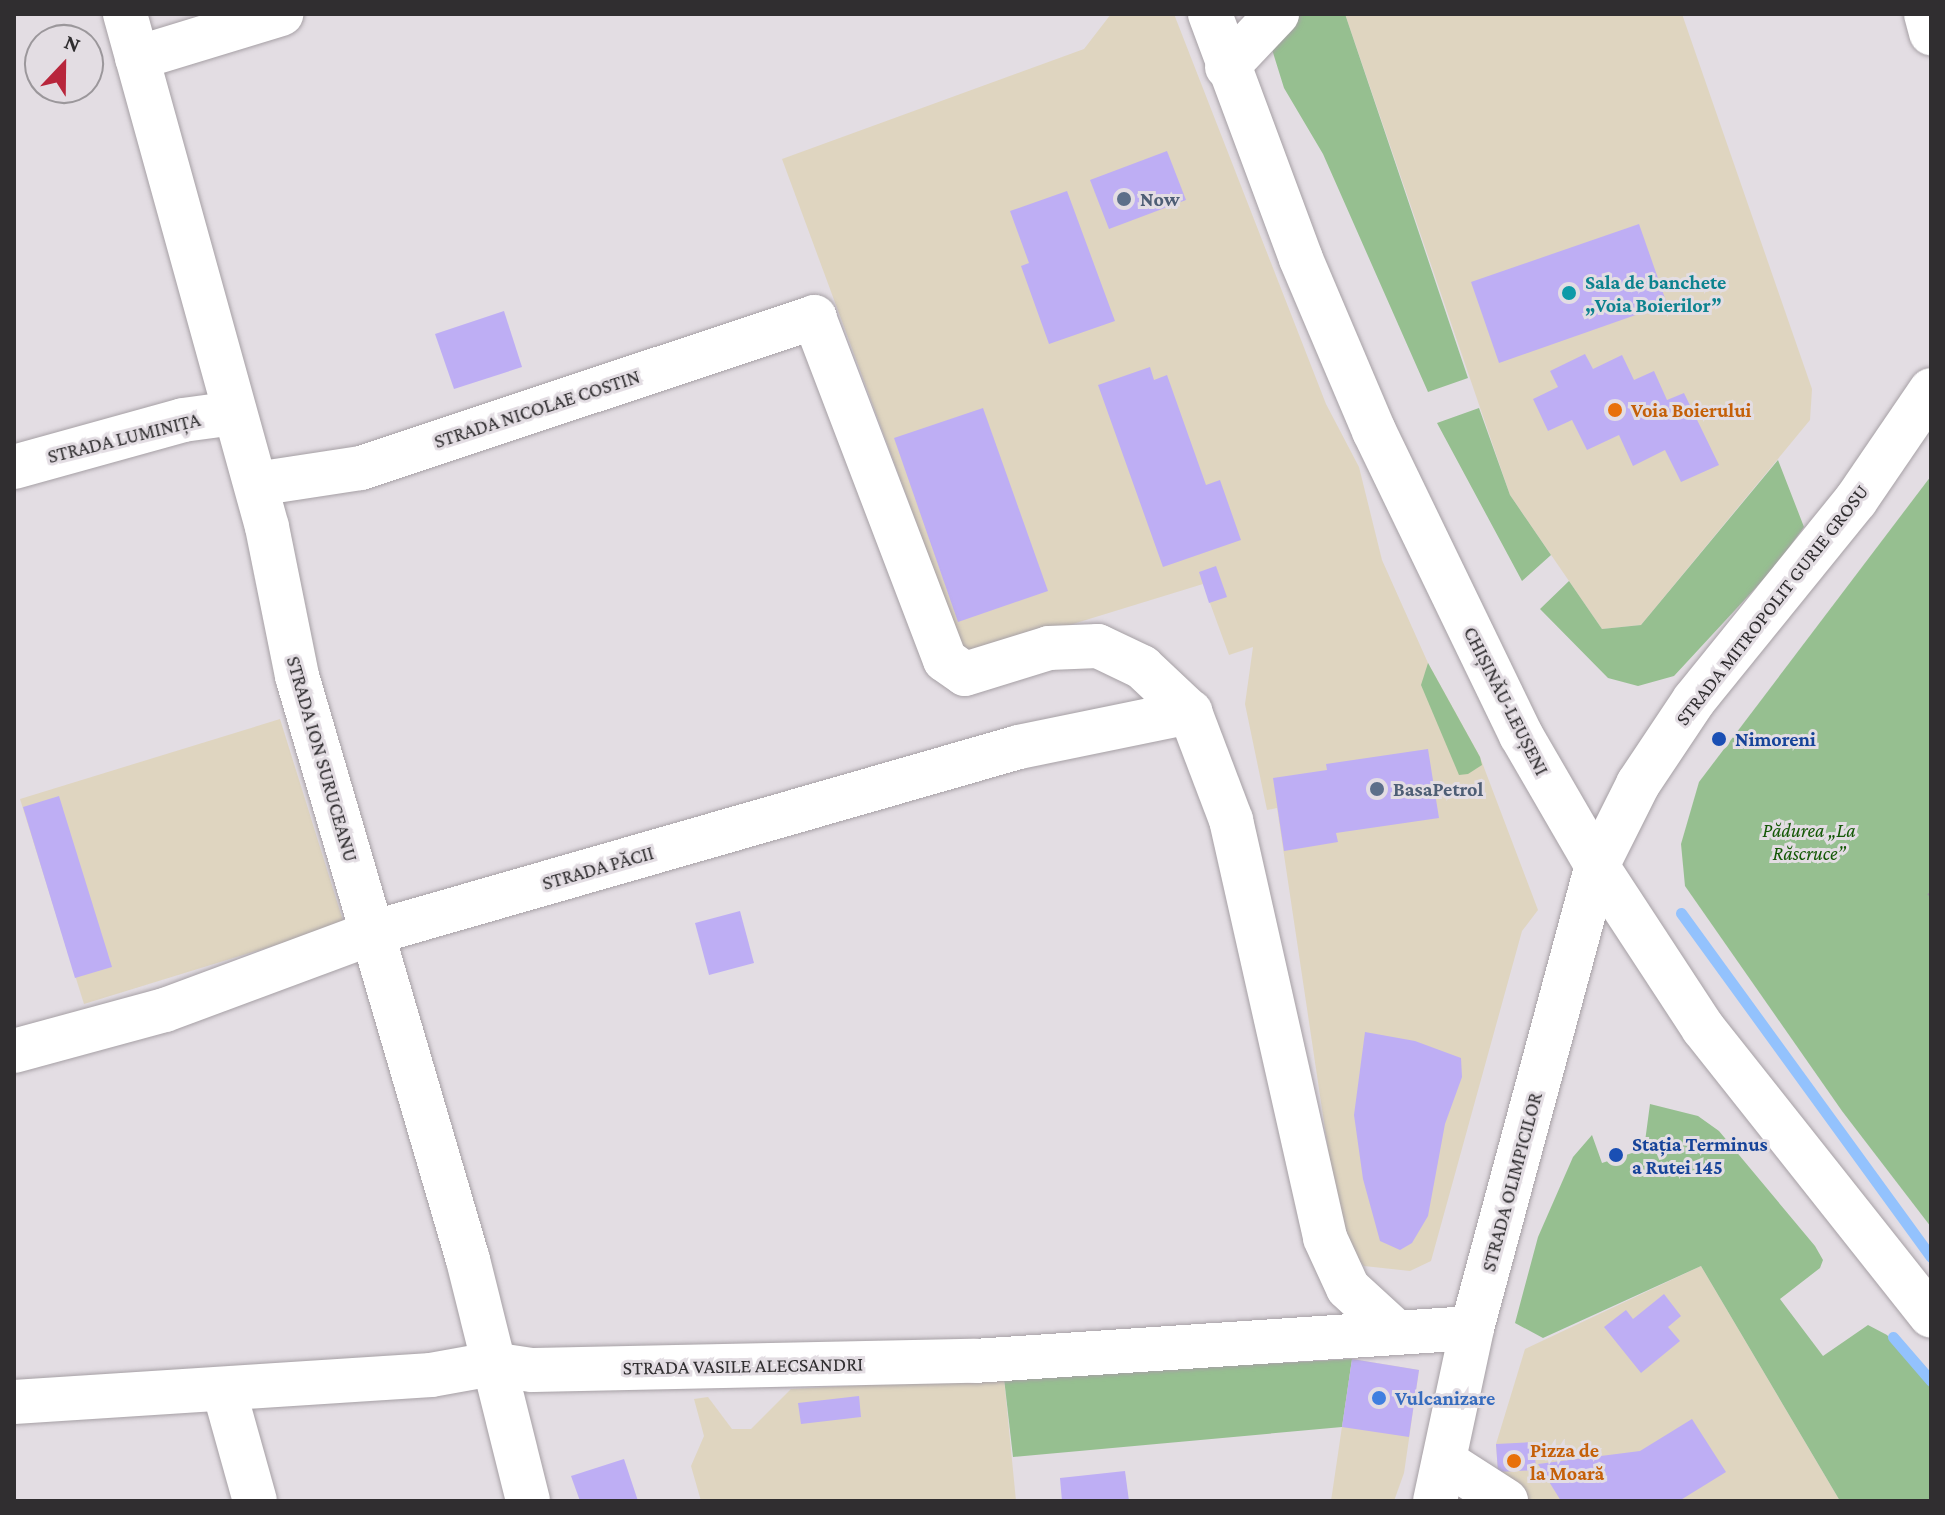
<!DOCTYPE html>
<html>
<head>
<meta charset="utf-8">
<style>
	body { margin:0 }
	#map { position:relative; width:1945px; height:1515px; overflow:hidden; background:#e3dde3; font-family:"Crimson Pro",serif }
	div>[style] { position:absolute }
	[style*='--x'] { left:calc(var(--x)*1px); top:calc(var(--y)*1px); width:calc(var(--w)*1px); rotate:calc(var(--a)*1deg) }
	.commercial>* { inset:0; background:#dfd5c0 }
	.green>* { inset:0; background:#96bf90 }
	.stream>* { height:11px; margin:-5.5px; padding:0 5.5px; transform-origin:5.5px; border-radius:5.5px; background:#93c2fd }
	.building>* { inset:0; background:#beaef4 }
	.path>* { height:5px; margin-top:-2.5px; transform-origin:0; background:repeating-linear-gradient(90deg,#a09ba0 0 4px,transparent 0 10px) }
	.roads { filter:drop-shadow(0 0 2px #a6a0a5) drop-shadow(0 0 2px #a6a0a5) }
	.minor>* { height:44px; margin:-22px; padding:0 22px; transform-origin:22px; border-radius:22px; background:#fff }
	.major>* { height:44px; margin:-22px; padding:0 22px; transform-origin:22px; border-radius:22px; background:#fff }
	.highway>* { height:44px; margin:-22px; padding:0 22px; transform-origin:22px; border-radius:22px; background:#fff }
	.dots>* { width:22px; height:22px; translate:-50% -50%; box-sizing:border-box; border:4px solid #e3dde3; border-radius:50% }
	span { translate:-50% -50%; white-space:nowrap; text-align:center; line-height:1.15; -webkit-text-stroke:6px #e3dde3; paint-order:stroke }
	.service-label { font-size:20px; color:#4e5e75; font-weight:700 }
	.left { translate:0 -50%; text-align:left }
	.culture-label { font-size:20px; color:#0d838f; font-weight:700 }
	.street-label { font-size:20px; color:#302e30 }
	.food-label { font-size:20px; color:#c56008; font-weight:700 }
	.transit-label { font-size:20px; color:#164399; font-weight:700 }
	.park-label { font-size:20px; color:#145806; font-style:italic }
	.shop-label { font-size:20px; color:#366cbe; font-weight:700 }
	.frame { position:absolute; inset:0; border:16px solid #302e30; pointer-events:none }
	.north { position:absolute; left:24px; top:24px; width:80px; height:80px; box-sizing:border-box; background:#e3dde3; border:2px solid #9b979b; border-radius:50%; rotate:22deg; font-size:22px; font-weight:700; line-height:32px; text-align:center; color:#302e30 }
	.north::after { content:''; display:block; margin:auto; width:28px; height:36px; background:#b8263c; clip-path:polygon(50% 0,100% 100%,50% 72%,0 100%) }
</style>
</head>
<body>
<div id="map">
	<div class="commercial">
		<i style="clip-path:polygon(1111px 14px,1174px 14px,1326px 404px,1359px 467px,1382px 560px,1428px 663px,1480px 757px,1538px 910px,1522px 931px,1431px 1261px,1410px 1271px,1364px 1266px,1350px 1250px,1338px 1216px,1277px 808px,1267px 810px,1245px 704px,1253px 647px,1229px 655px,1203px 584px,966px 657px,782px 159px,1084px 49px)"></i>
		<i style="clip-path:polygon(1345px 14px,1682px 14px,1812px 389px,1810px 420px,1641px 625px,1602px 629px,1510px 495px)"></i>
		<i style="clip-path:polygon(280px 719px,344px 924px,84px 1004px,20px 799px)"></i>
		<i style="clip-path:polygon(1701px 1266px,1840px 1501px,1490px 1501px,1498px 1472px,1496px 1444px,1525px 1349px)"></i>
		<i style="clip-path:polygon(1352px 1359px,1419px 1370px,1404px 1473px,1394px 1501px,1331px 1501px)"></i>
		<i style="clip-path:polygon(1004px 1378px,1016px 1501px,701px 1501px,691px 1466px,704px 1436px,694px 1399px,708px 1397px,732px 1429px,751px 1429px,791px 1389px)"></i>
	</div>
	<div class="green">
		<i style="clip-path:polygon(1261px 14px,1345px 14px,1468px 378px,1428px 392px,1323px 154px,1284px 88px)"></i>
		<i style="clip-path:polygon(1479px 408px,1510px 495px,1551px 555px,1522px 581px,1437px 423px)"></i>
		<i style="clip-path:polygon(1778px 460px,1804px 527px,1774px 568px,1674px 676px,1638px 686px,1608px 678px,1540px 609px,1569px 581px,1602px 629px,1641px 625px)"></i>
		<i style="clip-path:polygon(1931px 476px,1931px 1227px,1842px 1111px,1685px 886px,1681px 844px,1699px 782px)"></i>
		<i style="clip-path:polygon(1428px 663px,1480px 757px,1482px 765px,1468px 774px,1459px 775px,1421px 685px)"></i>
		<i style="clip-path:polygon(1650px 1104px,1698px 1116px,1719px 1131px,1815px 1246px,1823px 1260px,1820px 1268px,1780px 1299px,1823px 1356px,1868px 1325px,1887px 1335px,1931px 1387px,1931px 1501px,1840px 1501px,1701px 1266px,1543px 1338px,1515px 1323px,1538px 1237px,1573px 1157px,1592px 1135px,1602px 1163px,1644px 1149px)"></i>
		<i style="clip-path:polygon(1352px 1359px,1342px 1427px,1013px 1457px,1004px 1378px)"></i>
	</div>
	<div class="stream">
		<i style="--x:1681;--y:913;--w:425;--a:54"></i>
		<i style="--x:1893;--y:1337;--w:58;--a:49.2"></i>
	</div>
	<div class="building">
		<i style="clip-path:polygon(1167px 151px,1186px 200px,1109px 229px,1090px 180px)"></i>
		<i style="clip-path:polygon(1067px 191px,1115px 321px,1049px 344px,1021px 266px,1029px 263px,1010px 211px)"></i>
		<i style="clip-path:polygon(1639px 224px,1667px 304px,1499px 363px,1471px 282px)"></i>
		<i style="clip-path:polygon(504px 311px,522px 367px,454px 389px,435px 334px)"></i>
		<i style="clip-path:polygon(1585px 354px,1593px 369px,1622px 355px,1634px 380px,1654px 371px,1667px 400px,1684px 393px,1719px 465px,1681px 482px,1665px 450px,1633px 466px,1619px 435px,1587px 450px,1572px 420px,1548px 431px,1533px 399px,1558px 387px,1550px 371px)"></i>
		<i style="clip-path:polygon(1150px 367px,1154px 380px,1167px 375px,1206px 485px,1220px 480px,1241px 540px,1163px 567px,1098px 385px)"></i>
		<i style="clip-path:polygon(983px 408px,1048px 591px,958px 622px,894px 438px)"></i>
		<i style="clip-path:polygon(1216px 566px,1227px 597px,1209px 603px,1199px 572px)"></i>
		<i style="clip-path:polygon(1428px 749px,1439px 818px,1336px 833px,1338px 842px,1284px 851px,1273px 778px,1327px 770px,1326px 764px)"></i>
		<i style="clip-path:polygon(59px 796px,112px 967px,75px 978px,23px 807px)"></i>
		<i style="clip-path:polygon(740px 911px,754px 963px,709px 975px,695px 923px)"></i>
		<i style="clip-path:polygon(1365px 1032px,1415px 1041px,1461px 1058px,1462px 1077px,1445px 1124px,1428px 1216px,1412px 1243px,1400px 1250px,1380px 1241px,1363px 1179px,1354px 1115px)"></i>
		<i style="clip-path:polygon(1664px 1294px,1681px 1316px,1668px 1327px,1680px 1341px,1641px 1373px,1604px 1327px,1626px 1310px,1633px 1319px)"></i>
		<i style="clip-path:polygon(1352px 1359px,1419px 1370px,1409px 1437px,1342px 1427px)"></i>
		<i style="clip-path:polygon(859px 1396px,861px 1417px,801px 1424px,798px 1403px)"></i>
		<i style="clip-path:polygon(1692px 1419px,1726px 1472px,1679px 1501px,1561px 1501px,1538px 1464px,1640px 1451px)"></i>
		<i style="clip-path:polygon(1534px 1442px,1536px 1470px,1498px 1472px,1496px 1444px)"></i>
		<i style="clip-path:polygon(624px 1459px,638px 1501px,580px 1501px,571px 1476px)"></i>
		<i style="clip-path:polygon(1125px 1471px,1129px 1501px,1062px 1501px,1060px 1478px)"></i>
	</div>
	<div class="path">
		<i style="--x:1929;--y:892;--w:3;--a:45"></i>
	</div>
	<div class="roads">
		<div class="minor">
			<i style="--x:125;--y:14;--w:532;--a:74.53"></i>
			<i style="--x:267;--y:527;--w:152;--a:78.6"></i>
			<i style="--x:297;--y:676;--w:609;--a:73.68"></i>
			<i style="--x:468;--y:1260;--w:248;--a:76"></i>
			<i style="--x:1926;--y:14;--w:20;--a:75"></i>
			<i style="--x:137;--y:58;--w:151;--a:-17"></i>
			<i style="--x:1227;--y:67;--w:73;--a:-46.7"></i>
			<i style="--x:14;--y:467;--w:175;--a:-15.5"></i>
			<i style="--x:183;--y:420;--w:52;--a:-7.7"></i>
			<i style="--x:256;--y:484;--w:106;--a:-8.7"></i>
			<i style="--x:361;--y:468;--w:478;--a:-18.4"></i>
			<i style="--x:814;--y:317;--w:367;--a:69.1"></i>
			<i style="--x:945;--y:660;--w:24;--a:35"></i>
			<i style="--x:965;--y:674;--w:88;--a:-17.2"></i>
			<i style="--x:1049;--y:648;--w:49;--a:-2.3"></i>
			<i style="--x:1098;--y:646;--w:49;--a:25.5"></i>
			<i style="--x:1142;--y:667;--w:66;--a:43.2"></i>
			<i style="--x:1190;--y:712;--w:116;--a:69.2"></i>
			<i style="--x:1231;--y:820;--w:428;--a:77.3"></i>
			<i style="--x:1325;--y:1238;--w:55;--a:65.3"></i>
			<i style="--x:1348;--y:1288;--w:64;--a:42.5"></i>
			<i style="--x:14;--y:1051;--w:156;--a:-15.2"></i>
			<i style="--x:165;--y:1010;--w:221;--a:-20.4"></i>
			<i style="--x:372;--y:933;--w:673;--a:-16.04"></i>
			<i style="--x:1019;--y:747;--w:175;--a:-11.6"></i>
			<i style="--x:224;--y:1390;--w:115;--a:74.4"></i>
			<i style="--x:14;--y:1402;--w:418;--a:-3.7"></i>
			<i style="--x:431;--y:1375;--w:62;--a:-10.2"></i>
			<i style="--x:492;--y:1364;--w:40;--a:8.5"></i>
			<i style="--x:532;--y:1370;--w:442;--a:-1.2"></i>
			<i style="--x:974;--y:1361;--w:499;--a:-3.8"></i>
			<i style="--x:1444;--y:1461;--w:74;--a:32.8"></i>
		</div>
		<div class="major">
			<i style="--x:1435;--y:1501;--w:177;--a:-77.9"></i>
			<i style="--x:1472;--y:1328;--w:479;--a:-74.9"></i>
			<i style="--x:1597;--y:866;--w:92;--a:-63.4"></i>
			<i style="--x:1638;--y:784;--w:101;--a:-56.3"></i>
			<i style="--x:1694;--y:700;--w:257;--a:-51"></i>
			<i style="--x:1856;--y:500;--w:133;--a:-55.7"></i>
		</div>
		<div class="highway">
			<i style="--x:1210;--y:14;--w:261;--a:69.6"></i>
			<i style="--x:1301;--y:259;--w:187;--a:67"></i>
			<i style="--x:1374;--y:431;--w:338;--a:64.2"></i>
			<i style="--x:1521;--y:735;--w:151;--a:59.9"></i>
			<i style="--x:1597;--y:866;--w:194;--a:56.8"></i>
			<i style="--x:1703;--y:1028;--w:367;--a:51.6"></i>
		</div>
	</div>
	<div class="dots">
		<i style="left:1124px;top:199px;background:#5c6f8a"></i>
		<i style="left:1569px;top:293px;background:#0f9aa8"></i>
		<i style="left:1615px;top:410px;background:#e8710a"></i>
		<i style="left:1719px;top:739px;background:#1a4fb4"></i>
		<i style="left:1377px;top:789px;background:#5c6f8a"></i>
		<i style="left:1616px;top:1155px;background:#1a4fb4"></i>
		<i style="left:1379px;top:1398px;background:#3f7fe0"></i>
		<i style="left:1514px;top:1461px;background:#e8710a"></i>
	</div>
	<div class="service-label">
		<span class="left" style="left:1140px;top:199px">Now</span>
		<span class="left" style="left:1393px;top:789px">BasaPetrol</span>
	</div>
	<div class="culture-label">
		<span class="left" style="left:1585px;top:294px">Sala de banchete<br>„Voia Boierilor”</span>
	</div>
	<div class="street-label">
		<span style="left:537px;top:409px;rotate:-18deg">STRADA NICOLAE COSTIN</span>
		<span style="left:124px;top:438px;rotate:-14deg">STRADA LUMINIȚA</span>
		<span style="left:1772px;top:605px;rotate:-52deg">STRADA MITROPOLIT GURIE GROSU</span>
		<span style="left:1506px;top:701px;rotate:63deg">CHIȘINĂU-LEUȘENI</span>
		<span style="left:322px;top:759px;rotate:74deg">STRADA ION SURUCEANU</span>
		<span style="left:598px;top:868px;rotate:-16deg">STRADA PĂCII</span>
		<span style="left:1512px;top:1182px;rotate:-75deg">STRADA OLIMPICILOR</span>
		<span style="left:743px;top:1366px;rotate:-1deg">STRADA VASILE ALECSANDRI</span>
	</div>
	<div class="food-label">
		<span class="left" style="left:1631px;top:410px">Voia Boierului</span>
		<span class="left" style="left:1530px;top:1462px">Pizza de<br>la Moară</span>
	</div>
	<div class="transit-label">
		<span class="left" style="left:1735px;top:739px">Nimoreni</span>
		<span class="left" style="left:1632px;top:1156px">Stația Terminus<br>a Rutei 145</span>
	</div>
	<div class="park-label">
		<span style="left:1809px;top:842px">Pădurea „La<br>Răscruce”</span>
	</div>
	<div class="shop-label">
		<span class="left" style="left:1395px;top:1398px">Vulcanizare</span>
	</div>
	<div class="frame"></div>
	<div class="north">N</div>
</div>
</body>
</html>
